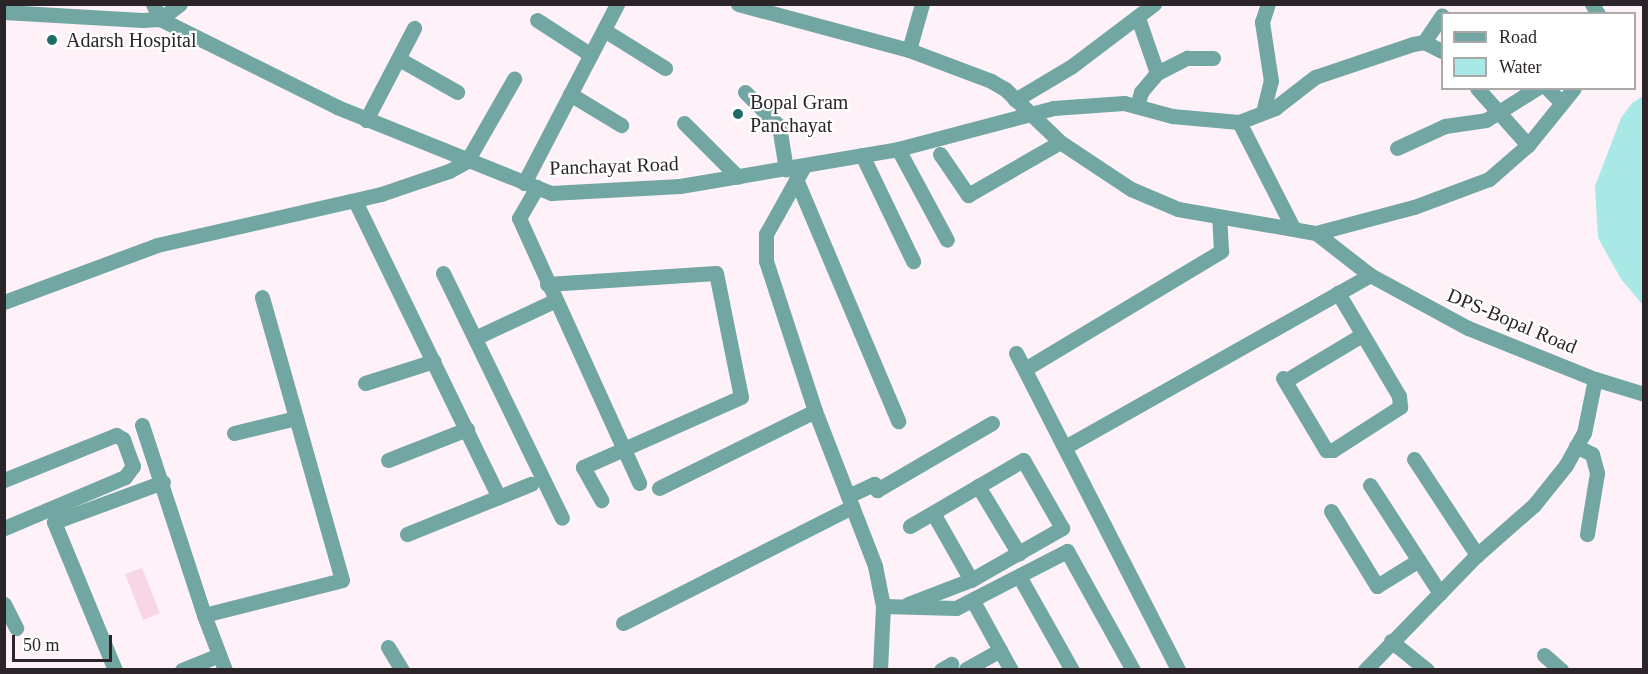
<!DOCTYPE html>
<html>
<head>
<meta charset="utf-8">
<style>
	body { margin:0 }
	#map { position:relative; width:1648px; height:674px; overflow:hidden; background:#fef1f8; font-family:"Times New Roman",serif }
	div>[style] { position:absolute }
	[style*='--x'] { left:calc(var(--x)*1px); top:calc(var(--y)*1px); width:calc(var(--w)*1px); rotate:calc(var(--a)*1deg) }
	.green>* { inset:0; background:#f9d5e8 }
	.water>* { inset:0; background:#a9e9e5 }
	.minor>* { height:15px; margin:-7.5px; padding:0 7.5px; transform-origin:7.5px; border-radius:7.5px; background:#71a6a3 }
	.dots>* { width:16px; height:16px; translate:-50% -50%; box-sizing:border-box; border:3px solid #fff; border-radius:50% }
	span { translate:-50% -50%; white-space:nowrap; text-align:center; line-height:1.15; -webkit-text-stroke:4.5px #fff; paint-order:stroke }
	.poi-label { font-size:20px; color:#2b2529 }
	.left { translate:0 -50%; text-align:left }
	.street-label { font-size:20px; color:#2b2529 }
	.frame { position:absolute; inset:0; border:6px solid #2b2529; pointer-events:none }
	.legend { position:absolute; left:1441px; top:12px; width:195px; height:78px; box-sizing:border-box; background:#fff; border:2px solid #aaa8a9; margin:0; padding:8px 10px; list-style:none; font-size:18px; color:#2b2529 }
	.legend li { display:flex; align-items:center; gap:12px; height:30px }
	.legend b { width:30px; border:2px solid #aaa8a9 }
	.scale { position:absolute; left:12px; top:635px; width:100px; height:27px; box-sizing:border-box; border:3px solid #2b2529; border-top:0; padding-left:8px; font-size:18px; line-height:21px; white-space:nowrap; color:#2b2529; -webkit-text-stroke:4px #fff; paint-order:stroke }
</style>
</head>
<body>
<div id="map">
	<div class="green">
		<i style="clip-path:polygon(142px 568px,160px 613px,143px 620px,125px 574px)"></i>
	</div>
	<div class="water">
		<i style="clip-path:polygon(1643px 96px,1643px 305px,1621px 279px,1598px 238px,1595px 186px,1621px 118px,1632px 103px)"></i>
	</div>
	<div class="minor">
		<i style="--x:153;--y:4;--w:17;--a:65"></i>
		<i style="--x:160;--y:19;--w:198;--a:26.4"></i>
		<i style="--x:337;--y:107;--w:231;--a:21.9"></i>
		<i style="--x:551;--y:193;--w:129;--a:-3.1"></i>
		<i style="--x:680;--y:186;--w:221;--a:-9.6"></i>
		<i style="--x:898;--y:149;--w:160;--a:-14.8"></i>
		<i style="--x:1053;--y:108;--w:71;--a:-4"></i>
		<i style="--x:1124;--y:103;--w:50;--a:15.2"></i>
		<i style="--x:1172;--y:116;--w:67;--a:5.1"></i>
		<i style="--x:1239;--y:122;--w:117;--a:63"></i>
		<i style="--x:738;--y:4;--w:177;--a:15.1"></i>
		<i style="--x:909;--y:50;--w:88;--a:20.7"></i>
		<i style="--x:991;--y:81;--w:16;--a:30"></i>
		<i style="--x:1005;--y:89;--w:76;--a:43.9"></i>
		<i style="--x:1060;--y:142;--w:85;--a:33.5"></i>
		<i style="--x:1131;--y:189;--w:51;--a:23.1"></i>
		<i style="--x:1178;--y:209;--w:140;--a:9.9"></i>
		<i style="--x:1316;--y:233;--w:68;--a:37.9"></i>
		<i style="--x:1370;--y:275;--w:111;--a:28.4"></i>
		<i style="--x:1468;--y:328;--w:137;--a:21.9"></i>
		<i style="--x:1595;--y:379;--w:51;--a:17"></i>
		<i style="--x:1592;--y:4;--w:12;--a:59"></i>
		<i style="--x:4;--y:12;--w:138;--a:3.3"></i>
		<i style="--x:142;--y:20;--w:18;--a:-3"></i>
		<i style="--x:160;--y:19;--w:25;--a:-37"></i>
		<i style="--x:1138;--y:18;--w:58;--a:70.9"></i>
		<i style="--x:537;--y:20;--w:64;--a:32.9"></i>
		<i style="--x:604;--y:30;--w:72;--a:31.9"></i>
		<i style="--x:1424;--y:42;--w:32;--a:-56"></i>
		<i style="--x:909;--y:50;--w:48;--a:-74.2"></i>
		<i style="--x:399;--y:59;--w:67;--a:29.6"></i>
		<i style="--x:1477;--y:88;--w:76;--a:48.2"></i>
		<i style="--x:1547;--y:88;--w:21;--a:45"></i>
		<i style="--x:745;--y:92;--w:48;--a:45"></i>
		<i style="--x:779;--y:126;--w:44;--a:80.8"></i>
		<i style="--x:570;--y:94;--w:60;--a:31.3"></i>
		<i style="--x:1015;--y:100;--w:66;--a:-30.8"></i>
		<i style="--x:1072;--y:66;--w:103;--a:-37.1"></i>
		<i style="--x:1137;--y:106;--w:15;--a:-74"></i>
		<i style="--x:1141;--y:92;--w:25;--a:-50"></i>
		<i style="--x:1157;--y:73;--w:34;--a:-27"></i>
		<i style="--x:1187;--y:58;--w:26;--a:0"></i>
		<i style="--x:1263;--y:112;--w:32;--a:-76"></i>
		<i style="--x:1271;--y:81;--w:60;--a:-98.7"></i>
		<i style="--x:1262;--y:22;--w:19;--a:-72"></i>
		<i style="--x:366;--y:120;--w:104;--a:-62.4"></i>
		<i style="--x:1239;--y:122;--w:39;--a:-21"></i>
		<i style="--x:1275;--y:108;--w:51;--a:-37.8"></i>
		<i style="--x:1315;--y:77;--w:103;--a:-18.6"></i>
		<i style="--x:1413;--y:44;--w:11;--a:-10"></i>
		<i style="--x:1424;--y:42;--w:20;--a:27"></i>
		<i style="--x:684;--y:123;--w:76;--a:45"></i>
		<i style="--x:1397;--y:148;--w:53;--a:-24.6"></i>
		<i style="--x:1445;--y:126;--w:41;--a:-8.3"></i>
		<i style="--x:1486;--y:120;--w:60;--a:-32.1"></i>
		<i style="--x:898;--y:149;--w:103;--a:61.7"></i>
		<i style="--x:940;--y:154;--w:50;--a:55.7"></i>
		<i style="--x:968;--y:195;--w:106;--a:-29.9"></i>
		<i style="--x:862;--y:155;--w:118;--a:64.3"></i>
		<i style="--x:804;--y:166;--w:78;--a:119.2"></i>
		<i style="--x:766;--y:234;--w:27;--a:90"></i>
		<i style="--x:766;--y:261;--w:158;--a:71.9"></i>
		<i style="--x:815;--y:411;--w:166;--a:68.8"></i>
		<i style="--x:875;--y:566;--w:41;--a:78.7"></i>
		<i style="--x:883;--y:606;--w:64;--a:92.7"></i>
		<i style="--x:796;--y:179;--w:263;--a:67.1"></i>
		<i style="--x:524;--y:183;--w:202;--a:-62.5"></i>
		<i style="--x:537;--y:187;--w:36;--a:120"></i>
		<i style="--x:519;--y:218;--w:291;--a:65.6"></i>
		<i style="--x:355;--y:201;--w:329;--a:64.1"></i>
		<i style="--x:1316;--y:233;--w:101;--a:-14.9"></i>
		<i style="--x:1414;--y:207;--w:80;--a:-20.5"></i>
		<i style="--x:1489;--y:179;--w:52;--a:-41.1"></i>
		<i style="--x:1528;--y:145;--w:73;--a:-51.1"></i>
		<i style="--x:443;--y:273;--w:272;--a:64.1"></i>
		<i style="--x:547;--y:284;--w:169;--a:-3.7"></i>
		<i style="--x:716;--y:273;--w:126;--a:78.6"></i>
		<i style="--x:741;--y:397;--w:173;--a:156.1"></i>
		<i style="--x:583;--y:467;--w:38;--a:61"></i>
		<i style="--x:4;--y:302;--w:163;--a:-20.4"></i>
		<i style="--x:157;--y:245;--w:230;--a:-12.8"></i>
		<i style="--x:381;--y:194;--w:72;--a:-18.7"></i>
		<i style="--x:449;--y:171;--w:21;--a:-29"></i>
		<i style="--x:467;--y:161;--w:95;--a:-60.2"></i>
		<i style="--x:477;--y:337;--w:85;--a:-25.1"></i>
		<i style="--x:1016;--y:353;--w:356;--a:62.9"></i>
		<i style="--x:1025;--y:369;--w:229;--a:-31"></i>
		<i style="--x:1221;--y:251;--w:33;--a:-93"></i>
		<i style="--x:1283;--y:378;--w:84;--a:59.2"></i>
		<i style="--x:1326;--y:450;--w:7;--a:0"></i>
		<i style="--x:1333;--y:450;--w:80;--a:-32.7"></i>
		<i style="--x:1400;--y:407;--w:11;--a:-95"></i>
		<i style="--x:1399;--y:396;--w:120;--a:-120.6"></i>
		<i style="--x:1285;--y:381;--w:90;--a:-30.9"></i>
		<i style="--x:365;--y:383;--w:72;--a:-17.7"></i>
		<i style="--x:142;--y:425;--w:200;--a:71.9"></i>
		<i style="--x:204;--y:615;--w:142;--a:-14.2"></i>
		<i style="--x:342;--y:580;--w:294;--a:-105.8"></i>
		<i style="--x:234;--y:433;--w:64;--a:-13.6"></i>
		<i style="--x:1576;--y:446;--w:18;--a:27"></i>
		<i style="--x:1592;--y:454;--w:20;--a:75"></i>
		<i style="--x:1597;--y:473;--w:62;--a:99.3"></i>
		<i style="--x:1065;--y:447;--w:350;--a:-29.4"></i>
		<i style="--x:1414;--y:459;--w:115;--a:56.7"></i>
		<i style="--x:388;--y:460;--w:85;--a:-21.4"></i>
		<i style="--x:4;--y:480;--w:121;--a:-21.9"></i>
		<i style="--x:116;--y:435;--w:8;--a:30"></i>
		<i style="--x:123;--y:439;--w:29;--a:70"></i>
		<i style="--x:133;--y:466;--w:14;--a:126"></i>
		<i style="--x:125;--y:477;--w:131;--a:157.1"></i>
		<i style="--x:1370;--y:485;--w:129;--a:57.1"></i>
		<i style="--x:978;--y:486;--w:79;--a:58.9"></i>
		<i style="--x:659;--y:488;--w:174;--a:-26.3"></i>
		<i style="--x:848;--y:496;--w:29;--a:-25"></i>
		<i style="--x:874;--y:484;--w:7;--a:63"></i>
		<i style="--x:877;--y:490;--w:133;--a:-30.2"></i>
		<i style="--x:1331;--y:511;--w:88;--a:58.5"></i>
		<i style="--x:1377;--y:586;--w:49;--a:-31.8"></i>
		<i style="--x:933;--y:513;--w:77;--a:60.4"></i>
		<i style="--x:407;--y:534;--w:134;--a:-22"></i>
		<i style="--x:1019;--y:576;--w:108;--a:60.6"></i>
		<i style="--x:973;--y:601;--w:79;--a:61.2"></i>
		<i style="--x:4;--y:604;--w:27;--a:63"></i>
		<i style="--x:908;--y:604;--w:67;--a:-20.9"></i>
		<i style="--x:971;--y:580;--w:105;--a:-29.7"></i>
		<i style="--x:1062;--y:528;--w:78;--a:-119.8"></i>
		<i style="--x:1023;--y:460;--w:131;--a:149.7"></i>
		<i style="--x:883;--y:606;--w:73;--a:1.6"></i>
		<i style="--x:956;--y:608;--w:125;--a:-27.2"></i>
		<i style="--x:1067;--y:551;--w:136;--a:61"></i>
		<i style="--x:204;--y:615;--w:59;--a:69.1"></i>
		<i style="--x:623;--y:623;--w:257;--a:-26.9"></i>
		<i style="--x:1391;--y:641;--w:46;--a:38.9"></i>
		<i style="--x:388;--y:647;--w:27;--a:59"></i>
		<i style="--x:1544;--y:655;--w:23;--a:41"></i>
		<i style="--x:966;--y:669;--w:39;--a:-29"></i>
		<i style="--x:115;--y:670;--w:160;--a:-112.4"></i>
		<i style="--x:54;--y:522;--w:116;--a:-20.2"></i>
		<i style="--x:182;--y:670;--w:40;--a:-22"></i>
		<i style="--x:941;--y:670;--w:12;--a:-31"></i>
		<i style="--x:1365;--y:670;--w:161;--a:-45.8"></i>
		<i style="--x:1477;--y:555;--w:76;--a:-41.3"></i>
		<i style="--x:1534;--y:505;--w:51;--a:-51.3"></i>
		<i style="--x:1566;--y:465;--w:37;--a:-61"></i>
		<i style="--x:1584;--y:433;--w:55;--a:-78.5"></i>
	</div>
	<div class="dots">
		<i style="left:52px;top:40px;background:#1f6b68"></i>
		<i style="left:738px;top:114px;background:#1f6b68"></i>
	</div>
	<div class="poi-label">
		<span class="left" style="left:66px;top:40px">Adarsh Hospital</span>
		<span class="left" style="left:750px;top:114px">Bopal Gram<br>Panchayat</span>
	</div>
	<div class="street-label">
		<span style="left:614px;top:166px;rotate:-2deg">Panchayat Road</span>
		<span style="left:1512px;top:321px;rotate:23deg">DPS-Bopal Road</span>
	</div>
	<div class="frame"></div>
	<ul class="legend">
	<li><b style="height:8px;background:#71a6a3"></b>Road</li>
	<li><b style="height:16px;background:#a9e9e5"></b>Water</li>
	</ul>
	<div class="scale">50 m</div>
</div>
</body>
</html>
